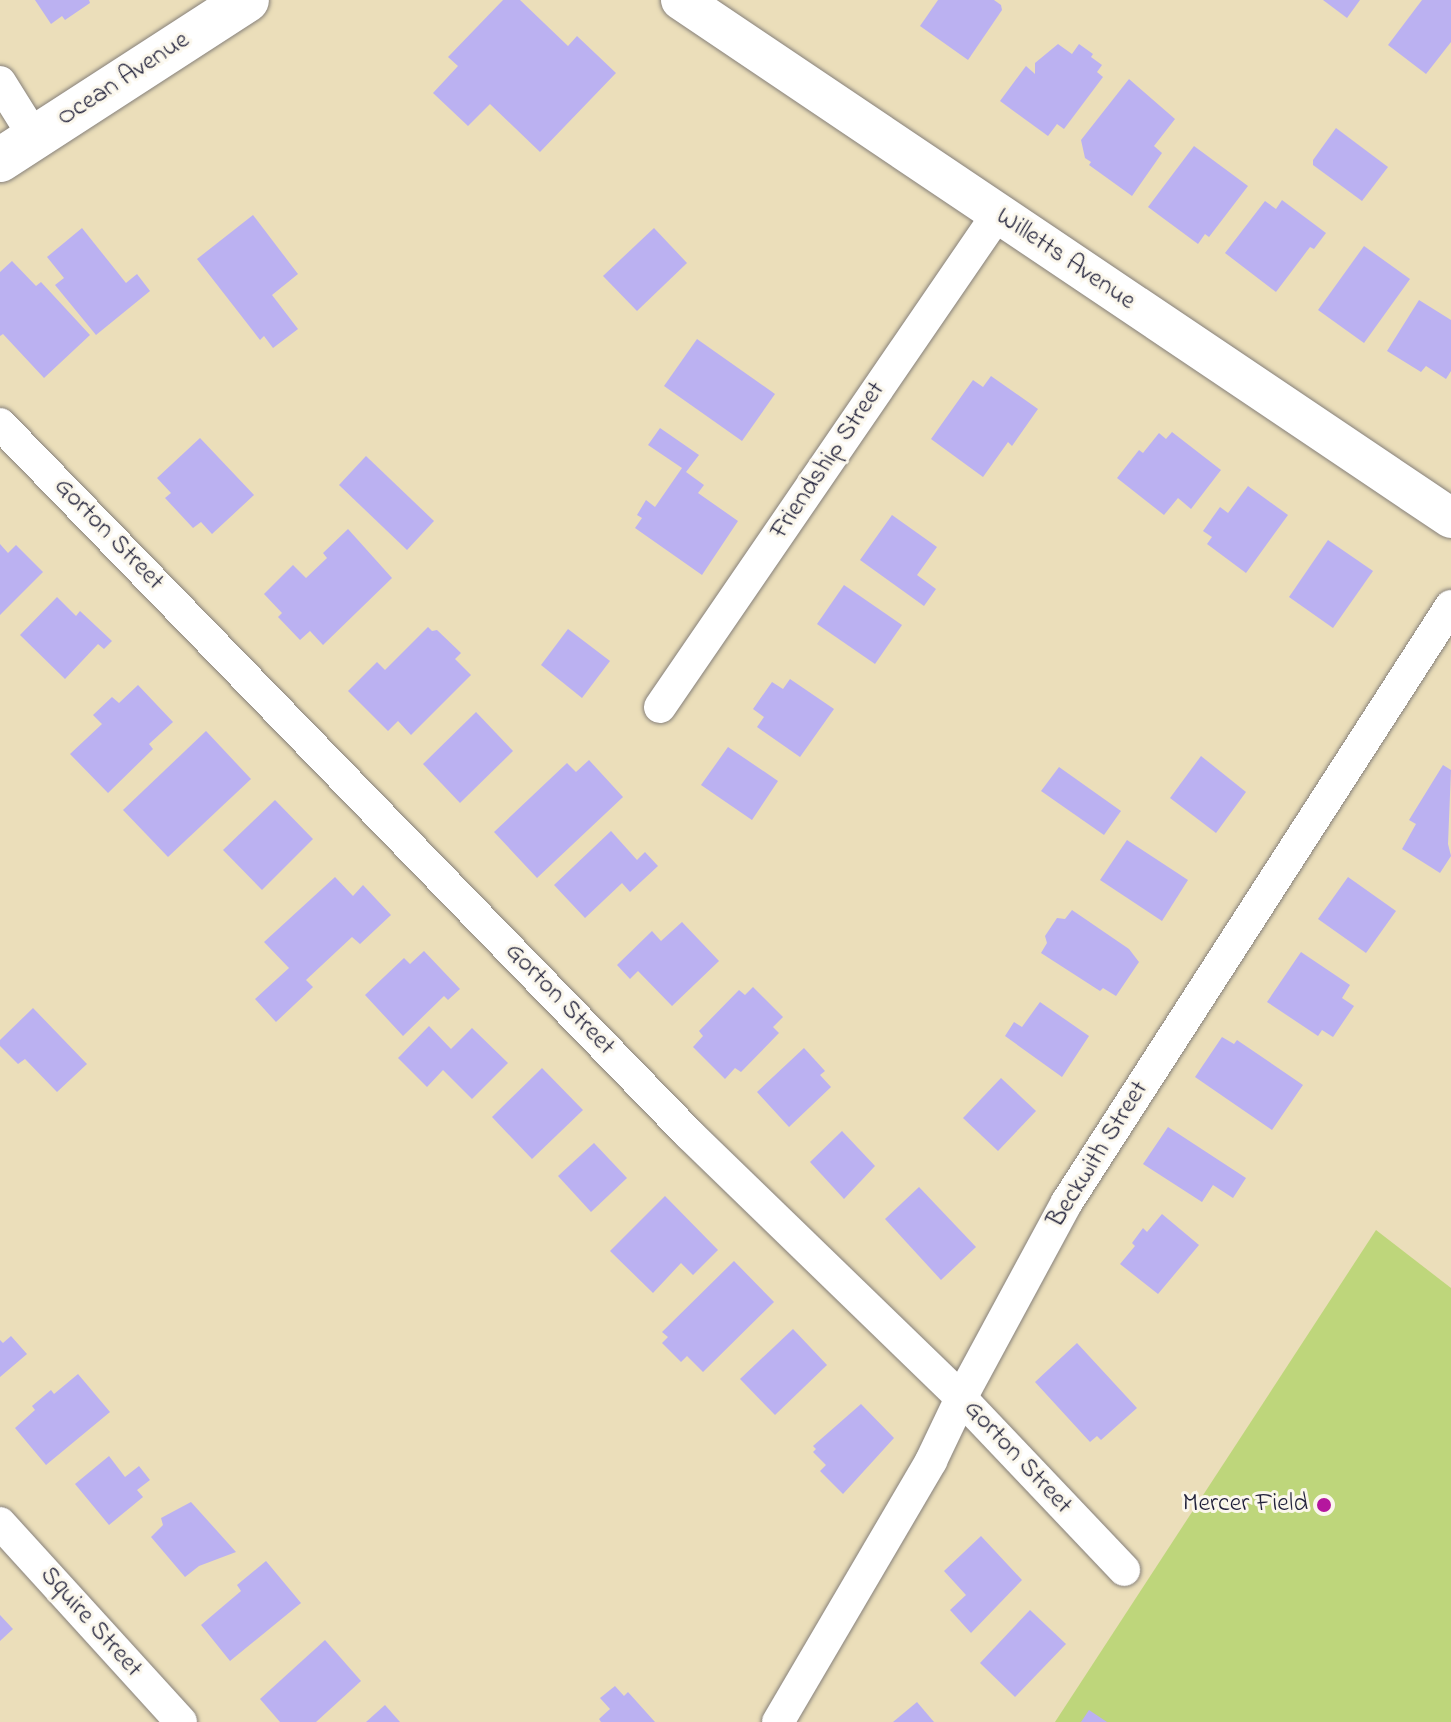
<!DOCTYPE html>
<html>
<head>
<meta charset="utf-8">
<style>
	body { margin:0 }
	#map { position:relative; width:1451px; height:1722px; overflow:hidden; background:#ebdeba; font-family:"Indie Flower",sans-serif }
	div>[style] { position:absolute }
	[style*='--x'] { left:calc(var(--x)*1px); top:calc(var(--y)*1px); width:calc(var(--w)*1px); rotate:calc(var(--a)*1deg) }
	.green>* { inset:0; background:#bed67b }
	.building>* { inset:0; background:#bbb1f1 }
	.roads { filter:drop-shadow(0 0 2px #86807a) drop-shadow(0 0 2px #86807a) }
	.minor>* { height:32px; margin:-16px; padding:0 16px; transform-origin:16px; border-radius:16px; background:#fff }
	.tertiary>* { height:40px; margin:-20px; padding:0 20px; transform-origin:20px; border-radius:20px; background:#fff }
	.secondary>* { height:44px; margin:-22px; padding:0 22px; transform-origin:22px; border-radius:22px; background:#fff }
	.dots>* { width:22px; height:22px; translate:-50% -50%; box-sizing:border-box; border:4px solid #fbf7ec; border-radius:50% }
	span { translate:-50% -50%; white-space:nowrap; text-align:center; line-height:1.15; -webkit-text-stroke:6px #fbf7ec; paint-order:stroke }
	.street-label { font-size:26px; color:#22223b }
	.poi-label { font-size:26px; color:#22223b }
	.right { translate:-100% -50%; text-align:right }
</style>
</head>
<body>
<div id="map">
	<div class="green">
		<i style="clip-path:polygon(1376px 1230px,1451px 1288px,1451px 1722px,1055px 1722px)"></i>
	</div>
	<div class="building">
		<i style="clip-path:polygon(35px 0,89px 0,90px 3px,65px 20px,62px 16px,51px 24px)"></i>
		<i style="clip-path:polygon(503px 0,520px 0,568px 46px,577px 36px,616px 73px,540px 152px,490px 104px,468px 126px,433px 93px,458px 66px,448px 57px)"></i>
		<i style="clip-path:polygon(938px 0,994px 0,1001px 5px,1002px 10px,968px 60px,920px 26px)"></i>
		<i style="clip-path:polygon(1323px 0,1360px 0,1347px 18px)"></i>
		<i style="clip-path:polygon(1422px 0,1451px 0,1451px 42px,1426px 74px,1388px 45px)"></i>
		<i style="clip-path:polygon(1058px 44px,1072px 54px,1079px 44px,1093px 54px,1091px 57px,1102px 65px,1097px 72px,1103px 77px,1064px 129px,1057px 124px,1048px 136px,1000px 101px,1026px 66px,1035px 74px,1035px 63px)"></i>
		<i style="clip-path:polygon(1129px 79px,1175px 119px,1154px 146px,1162px 153px,1132px 196px,1089px 165px,1091px 162px,1085px 158px,1081px 140px)"></i>
		<i style="clip-path:polygon(1336px 128px,1388px 167px,1362px 201px,1313px 165px,1313px 160px)"></i>
		<i style="clip-path:polygon(1194px 146px,1248px 186px,1209px 237px,1205px 234px,1198px 244px,1148px 207px)"></i>
		<i style="clip-path:polygon(1282px 200px,1326px 233px,1314px 249px,1310px 247px,1276px 292px,1225px 253px,1265px 201px,1276px 209px)"></i>
		<i style="clip-path:polygon(253px 215px,298px 274px,272px 295px,298px 329px,273px 348px,264px 336px,260px 340px,197px 259px)"></i>
		<i style="clip-path:polygon(82px 228px,126px 283px,137px 274px,150px 291px,96px 335px,55px 285px,64px 278px,47px 257px)"></i>
		<i style="clip-path:polygon(654px 228px,687px 263px,637px 311px,603px 276px)"></i>
		<i style="clip-path:polygon(1364px 246px,1410px 279px,1364px 343px,1318px 310px)"></i>
		<i style="clip-path:polygon(12px 261px,36px 286px,41px 282px,90px 335px,44px 378px,3px 334px,0 336px,0 272px)"></i>
		<i style="clip-path:polygon(1419px 300px,1451px 320px,1451px 371px,1446px 379px,1426px 366px,1421px 372px,1387px 351px)"></i>
		<i style="clip-path:polygon(697px 339px,775px 394px,742px 441px,664px 386px)"></i>
		<i style="clip-path:polygon(991px 376px,1038px 409px,1012px 446px,1008px 442px,983px 477px,931px 439px,973px 380px,983px 387px)"></i>
		<i style="clip-path:polygon(660px 428px,699px 455px,686px 472px,704px 485px,698px 493px,738px 521px,702px 575px,635px 528px,642px 518px,637px 515px,646px 500px,655px 507px,682px 468px,648px 445px)"></i>
		<i style="clip-path:polygon(1172px 432px,1221px 470px,1191px 509px,1178px 498px,1164px 515px,1117px 478px,1139px 450px,1143px 453px,1159px 433px,1166px 439px)"></i>
		<i style="clip-path:polygon(200px 438px,254px 495px,212px 534px,201px 522px,193px 528px,165px 498px,171px 493px,157px 478px)"></i>
		<i style="clip-path:polygon(366px 456px,434px 521px,407px 550px,339px 485px)"></i>
		<i style="clip-path:polygon(1248px 486px,1288px 515px,1246px 573px,1207px 544px,1212px 537px,1203px 531px,1220px 507px,1228px 513px)"></i>
		<i style="clip-path:polygon(892px 515px,937px 547px,917px 575px,936px 589px,924px 606px,860px 560px)"></i>
		<i style="clip-path:polygon(348px 529px,392px 578px,323px 645px,310px 631px,300px 640px,278px 617px,282px 613px,264px 594px,293px 565px,306px 578px,327px 558px,323px 553px)"></i>
		<i style="clip-path:polygon(1328px 540px,1373px 571px,1333px 628px,1289px 597px)"></i>
		<i style="clip-path:polygon(0 544px,8px 553px,16px 545px,43px 572px,0 615px)"></i>
		<i style="clip-path:polygon(844px 585px,902px 625px,875px 664px,817px 624px)"></i>
		<i style="clip-path:polygon(57px 597px,76px 616px,80px 611px,112px 641px,104px 649px,98px 644px,65px 679px,20px 635px)"></i>
		<i style="clip-path:polygon(428px 627px,432px 631px,437px 630px,461px 653px,455px 659px,471px 675px,411px 735px,398px 721px,388px 731px,348px 691px,377px 662px,385px 670px)"></i>
		<i style="clip-path:polygon(568px 629px,610px 661px,582px 698px,541px 665px)"></i>
		<i style="clip-path:polygon(790px 679px,834px 709px,800px 757px,757px 727px,764px 717px,753px 709px,772px 682px,783px 689px)"></i>
		<i style="clip-path:polygon(138px 685px,173px 722px,149px 744px,153px 749px,108px 793px,70px 754px,102px 724px,93px 715px,112px 697px,119px 703px)"></i>
		<i style="clip-path:polygon(476px 712px,513px 751px,460px 803px,423px 764px)"></i>
		<i style="clip-path:polygon(206px 731px,251px 779px,168px 857px,123px 810px)"></i>
		<i style="clip-path:polygon(728px 747px,778px 781px,752px 820px,701px 785px)"></i>
		<i style="clip-path:polygon(1201px 756px,1246px 792px,1216px 833px,1170px 798px)"></i>
		<i style="clip-path:polygon(589px 760px,623px 797px,537px 878px,494px 832px,567px 763px,576px 772px)"></i>
		<i style="clip-path:polygon(1443px 765px,1451px 770px,1448px 844px,1451px 856px,1440px 873px,1402px 849px,1416px 824px,1409px 820px)"></i>
		<i style="clip-path:polygon(1059px 767px,1121px 811px,1104px 835px,1041px 791px)"></i>
		<i style="clip-path:polygon(275px 800px,313px 839px,262px 890px,223px 850px)"></i>
		<i style="clip-path:polygon(611px 831px,637px 860px,645px 852px,658px 866px,630px 892px,622px 883px,585px 918px,554px 885px)"></i>
		<i style="clip-path:polygon(1127px 840px,1188px 880px,1162px 921px,1100px 880px)"></i>
		<i style="clip-path:polygon(335px 877px,353px 896px,363px 885px,391px 915px,360px 944px,352px 937px,306px 980px,313px 987px,276px 1022px,255px 999px,289px 968px,264px 942px)"></i>
		<i style="clip-path:polygon(1348px 877px,1396px 911px,1366px 953px,1318px 919px)"></i>
		<i style="clip-path:polygon(1072px 910px,1129px 949px,1139px 962px,1116px 996px,1103px 988px,1100px 991px,1041px 953px,1047px 943px,1045px 936px,1057px 918px,1065px 919px)"></i>
		<i style="clip-path:polygon(682px 922px,719px 961px,672px 1006px,638px 971px,630px 979px,617px 965px,652px 931px,661px 941px)"></i>
		<i style="clip-path:polygon(424px 951px,460px 989px,448px 1000px,444px 996px,403px 1036px,365px 995px,404px 958px,410px 964px)"></i>
		<i style="clip-path:polygon(1301px 952px,1350px 985px,1342px 998px,1354px 1006px,1333px 1037px,1322px 1030px,1318px 1036px,1267px 1002px)"></i>
		<i style="clip-path:polygon(753px 987px,783px 1017px,773px 1027px,779px 1033px,741px 1072px,735px 1068px,725px 1079px,693px 1047px,703px 1036px,699px 1031px,739px 990px,745px 995px)"></i>
		<i style="clip-path:polygon(1040px 1002px,1089px 1036px,1062px 1077px,1005px 1036px,1014px 1022px,1022px 1027px)"></i>
		<i style="clip-path:polygon(33px 1008px,87px 1064px,57px 1092px,25px 1059px,18px 1064px,0 1046px,0 1040px)"></i>
		<i style="clip-path:polygon(429px 1026px,451px 1049px,472px 1028px,508px 1063px,472px 1099px,443px 1070px,427px 1087px,398px 1058px)"></i>
		<i style="clip-path:polygon(1222px 1037px,1234px 1044px,1237px 1040px,1303px 1085px,1272px 1130px,1195px 1077px)"></i>
		<i style="clip-path:polygon(804px 1048px,825px 1071px,820px 1075px,831px 1087px,789px 1127px,757px 1092px)"></i>
		<i style="clip-path:polygon(542px 1068px,583px 1110px,532px 1159px,492px 1117px)"></i>
		<i style="clip-path:polygon(1001px 1078px,1036px 1111px,998px 1151px,963px 1118px)"></i>
		<i style="clip-path:polygon(1168px 1127px,1246px 1178px,1233px 1198px,1213px 1185px,1202px 1202px,1143px 1164px)"></i>
		<i style="clip-path:polygon(842px 1131px,875px 1166px,844px 1199px,810px 1162px)"></i>
		<i style="clip-path:polygon(594px 1143px,627px 1178px,591px 1212px,558px 1176px)"></i>
		<i style="clip-path:polygon(919px 1187px,976px 1247px,941px 1280px,885px 1219px)"></i>
		<i style="clip-path:polygon(665px 1196px,718px 1250px,693px 1275px,681px 1263px,653px 1293px,610px 1251px)"></i>
		<i style="clip-path:polygon(1162px 1214px,1199px 1245px,1158px 1294px,1120px 1264px,1135px 1246px,1132px 1243px,1143px 1228px,1147px 1232px)"></i>
		<i style="clip-path:polygon(734px 1261px,774px 1302px,703px 1372px,687px 1356px,681px 1362px,662px 1343px,668px 1337px,662px 1332px)"></i>
		<i style="clip-path:polygon(793px 1329px,827px 1365px,775px 1415px,740px 1379px)"></i>
		<i style="clip-path:polygon(11px 1336px,27px 1354px,0 1377px,0 1340px,3px 1343px)"></i>
		<i style="clip-path:polygon(1077px 1343px,1137px 1408px,1101px 1440px,1097px 1436px,1090px 1442px,1035px 1382px)"></i>
		<i style="clip-path:polygon(78px 1374px,110px 1412px,46px 1465px,15px 1428px,35px 1410px,32px 1406px,51px 1390px,54px 1394px)"></i>
		<i style="clip-path:polygon(861px 1404px,894px 1438px,843px 1494px,820px 1471px,826px 1465px,813px 1452px,816px 1449px,813px 1446px)"></i>
		<i style="clip-path:polygon(109px 1456px,125px 1477px,139px 1466px,150px 1480px,137px 1490px,143px 1497px,109px 1525px,75px 1484px)"></i>
		<i style="clip-path:polygon(191px 1502px,236px 1552px,199px 1566px,185px 1577px,151px 1537px,163px 1525px,161px 1518px)"></i>
		<i style="clip-path:polygon(981px 1536px,1022px 1580px,971px 1633px,950px 1610px,966px 1595px,944px 1571px)"></i>
		<i style="clip-path:polygon(266px 1561px,301px 1603px,230px 1661px,201px 1625px,241px 1591px,237px 1585px)"></i>
		<i style="clip-path:polygon(1030px 1610px,1066px 1644px,1015px 1697px,980px 1663px)"></i>
		<i style="clip-path:polygon(0 1615px,13px 1629px,0 1641px)"></i>
		<i style="clip-path:polygon(325px 1640px,361px 1681px,316px 1722px,280px 1722px,260px 1699px)"></i>
		<i style="clip-path:polygon(615px 1686px,624px 1696px,628px 1692px,655px 1722px,601px 1722px,599px 1719px,610px 1709px,600px 1698px)"></i>
		<i style="clip-path:polygon(917px 1702px,934px 1722px,893px 1722px)"></i>
		<i style="clip-path:polygon(385px 1705px,400px 1722px,366px 1722px)"></i>
		<i style="clip-path:polygon(1089px 1710px,1107px 1722px,1081px 1722px)"></i>
	</div>
	<div class="roads">
		<div class="minor">
			<i style="--x:0;--y:82;--w:66;--a:58"></i>
			<i style="--x:0;--y:424;--w:991;--a:45.86"></i>
			<i style="--x:690;--y:1135;--w:378;--a:44.1"></i>
			<i style="--x:961;--y:1398;--w:237;--a:46.5"></i>
			<i style="--x:660;--y:707;--w:596;--a:-55.59"></i>
			<i style="--x:0;--y:1523;--w:269;--a:47.7"></i>
			<i style="--x:778;--y:1722;--w:303;--a:-59.6"></i>
			<i style="--x:931;--y:1461;--w:70;--a:-64.5"></i>
			<i style="--x:961;--y:1398;--w:223;--a:-61.6"></i>
			<i style="--x:1067;--y:1202;--w:709;--a:-57.21"></i>
		</div>
		<div class="tertiary">
			<i style="--x:681;--y:0;--w:928;--a:33.93"></i>
		</div>
		<div class="secondary">
			<i style="--x:0;--y:160;--w:294;--a:-32.9"></i>
		</div>
	</div>
	<div class="dots">
		<i style="left:1324px;top:1505px;background:#b5179e"></i>
	</div>
	<div class="street-label">
		<span style="left:124px;top:80px;rotate:-33deg">Ocean Avenue</span>
		<span style="left:1065px;top:260px;rotate:34deg">Willetts Avenue</span>
		<span style="left:829px;top:461px;rotate:-56deg">Friendship Street</span>
		<span style="left:108px;top:535px;rotate:46deg">Gorton Street</span>
		<span style="left:559px;top:1000px;rotate:46deg">Gorton Street</span>
		<span style="left:1099px;top:1155px;rotate:-58deg">Beckwith Street</span>
		<span style="left:1017px;top:1458px;rotate:47deg">Gorton Street</span>
		<span style="left:90px;top:1623px;rotate:48deg">Squire Street</span>
	</div>
	<div class="poi-label">
		<span class="right" style="left:1308px;top:1505px">Mercer Field</span>
	</div>
</div>
</body>
</html>
